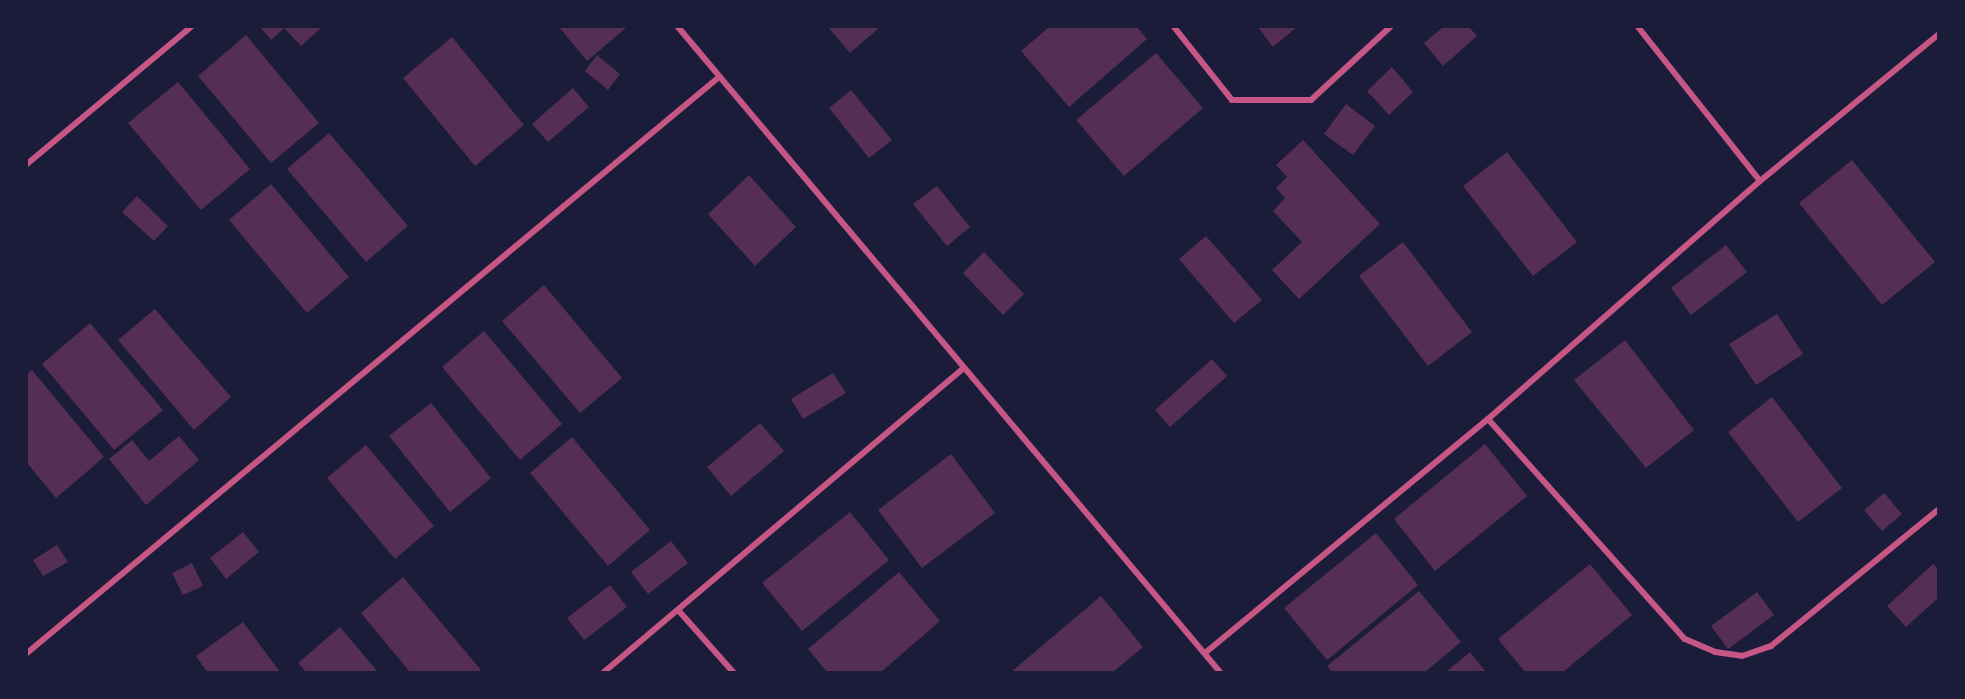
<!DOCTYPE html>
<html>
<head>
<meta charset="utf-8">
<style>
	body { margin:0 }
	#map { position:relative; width:1965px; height:699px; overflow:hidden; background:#1b1b3a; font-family:"PT Serif",serif }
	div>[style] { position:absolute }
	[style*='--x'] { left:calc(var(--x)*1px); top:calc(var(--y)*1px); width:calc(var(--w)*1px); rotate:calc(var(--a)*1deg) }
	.building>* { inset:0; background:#542f53 }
	.minor>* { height:6px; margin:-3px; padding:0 3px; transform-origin:3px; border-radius:3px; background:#c65784 }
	span { translate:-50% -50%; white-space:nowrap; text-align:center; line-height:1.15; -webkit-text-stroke:6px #1b1b3a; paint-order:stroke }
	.frame { position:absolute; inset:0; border:28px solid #1b1b3a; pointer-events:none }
</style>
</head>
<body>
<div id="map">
	<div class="building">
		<i style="clip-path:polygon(260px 27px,322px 27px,301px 46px,284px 28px,271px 40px)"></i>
		<i style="clip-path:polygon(559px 27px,627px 27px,587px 61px)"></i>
		<i style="clip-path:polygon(828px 27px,880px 27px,850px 53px)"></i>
		<i style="clip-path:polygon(1049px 27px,1137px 27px,1147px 39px,1069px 107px,1021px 51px)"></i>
		<i style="clip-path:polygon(1258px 27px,1297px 27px,1273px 47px)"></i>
		<i style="clip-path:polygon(1443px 27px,1469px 27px,1477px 36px,1443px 66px,1424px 43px)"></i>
		<i style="clip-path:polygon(246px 35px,319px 123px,271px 163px,198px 76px)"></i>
		<i style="clip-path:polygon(452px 37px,524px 125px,475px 166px,403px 78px)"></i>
		<i style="clip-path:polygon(1156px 53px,1203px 108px,1124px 176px,1076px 120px)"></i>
		<i style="clip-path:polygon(597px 55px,620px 74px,608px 90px,585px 71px)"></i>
		<i style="clip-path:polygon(1392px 67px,1413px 92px,1389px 115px,1367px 91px)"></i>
		<i style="clip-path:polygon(178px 82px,250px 169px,201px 210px,128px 123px)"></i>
		<i style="clip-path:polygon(573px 88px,589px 107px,548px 142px,532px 124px)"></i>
		<i style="clip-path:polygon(851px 90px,892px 140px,869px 158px,829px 108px)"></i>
		<i style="clip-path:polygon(1346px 104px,1375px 126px,1353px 155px,1324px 134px)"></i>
		<i style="clip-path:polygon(329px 133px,408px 226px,366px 262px,287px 169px)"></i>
		<i style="clip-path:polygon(1303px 140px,1380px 224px,1299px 299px,1272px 270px,1302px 242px,1273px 211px,1285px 198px,1276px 188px,1287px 177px,1276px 165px)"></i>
		<i style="clip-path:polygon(1507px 152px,1577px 242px,1533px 276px,1463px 186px)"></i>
		<i style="clip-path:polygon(1852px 160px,1935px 262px,1882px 305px,1799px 203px)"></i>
		<i style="clip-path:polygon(749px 175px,796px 227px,755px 266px,708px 214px)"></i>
		<i style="clip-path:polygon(271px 184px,349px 277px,307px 313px,229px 220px)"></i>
		<i style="clip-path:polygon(937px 186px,970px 227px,947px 246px,913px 204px)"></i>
		<i style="clip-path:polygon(137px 196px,168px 226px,154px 241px,122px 212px)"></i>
		<i style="clip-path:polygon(1206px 236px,1262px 300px,1234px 323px,1179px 259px)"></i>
		<i style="clip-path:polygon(1403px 242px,1472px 332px,1428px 366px,1359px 276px)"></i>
		<i style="clip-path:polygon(1726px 245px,1747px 272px,1691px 315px,1671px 288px)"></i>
		<i style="clip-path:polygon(984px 252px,1024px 294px,1003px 315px,963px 273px)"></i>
		<i style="clip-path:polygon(544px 285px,622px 378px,580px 413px,502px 321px)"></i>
		<i style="clip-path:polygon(155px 309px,231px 397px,194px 430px,118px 340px)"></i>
		<i style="clip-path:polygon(1777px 314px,1803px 354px,1756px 385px,1729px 344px)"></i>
		<i style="clip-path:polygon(90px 323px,163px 410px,114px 450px,42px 364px)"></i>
		<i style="clip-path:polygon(484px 331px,562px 424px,520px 460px,442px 367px)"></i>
		<i style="clip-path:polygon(1625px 340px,1694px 430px,1646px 468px,1574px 380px)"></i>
		<i style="clip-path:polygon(1212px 359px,1227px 376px,1170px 427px,1155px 410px)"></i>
		<i style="clip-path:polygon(32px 370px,104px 457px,56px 498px,27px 463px,27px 374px)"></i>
		<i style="clip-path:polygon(833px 373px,846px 393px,803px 419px,791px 399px)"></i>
		<i style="clip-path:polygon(1772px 397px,1842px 488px,1798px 522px,1728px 432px)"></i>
		<i style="clip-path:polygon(431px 403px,491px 478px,450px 512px,389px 436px)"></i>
		<i style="clip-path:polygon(760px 423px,784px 451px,731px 496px,707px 467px)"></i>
		<i style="clip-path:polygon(179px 436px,199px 460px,146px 505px,109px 459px,132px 440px,149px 461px)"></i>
		<i style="clip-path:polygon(572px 437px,650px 530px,608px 566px,530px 473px)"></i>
		<i style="clip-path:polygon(1485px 444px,1527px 496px,1435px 571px,1394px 519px)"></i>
		<i style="clip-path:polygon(366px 445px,434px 526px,395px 559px,327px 478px)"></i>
		<i style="clip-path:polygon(951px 454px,995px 513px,922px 568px,878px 510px)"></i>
		<i style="clip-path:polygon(1884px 493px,1902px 514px,1882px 531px,1864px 510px)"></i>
		<i style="clip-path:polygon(850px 512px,889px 560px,802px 631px,762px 583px)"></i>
		<i style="clip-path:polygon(243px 532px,259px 552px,226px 579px,210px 558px)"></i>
		<i style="clip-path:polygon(1376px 533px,1418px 585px,1327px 660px,1284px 608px)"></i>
		<i style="clip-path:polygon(671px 541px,688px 563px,648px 594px,631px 572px)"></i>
		<i style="clip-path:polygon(57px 545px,68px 562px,43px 576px,33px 560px)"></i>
		<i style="clip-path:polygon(192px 563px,203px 586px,183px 595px,172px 573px)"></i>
		<i style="clip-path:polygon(1590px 564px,1632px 615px,1563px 672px,1525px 672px,1498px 639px)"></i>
		<i style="clip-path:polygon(1933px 564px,1938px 569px,1938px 598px,1906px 627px,1887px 606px)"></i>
		<i style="clip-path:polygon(899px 572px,940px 621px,881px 672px,827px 672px,808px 649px)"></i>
		<i style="clip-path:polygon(403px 577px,481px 670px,479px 672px,410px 672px,361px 613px)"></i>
		<i style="clip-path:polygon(610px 585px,627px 607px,584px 640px,567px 618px)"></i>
		<i style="clip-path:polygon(1419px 591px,1461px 642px,1425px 672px,1332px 672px,1327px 666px)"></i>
		<i style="clip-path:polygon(1757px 592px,1774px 615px,1728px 649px,1711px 626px)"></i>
		<i style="clip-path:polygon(1101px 596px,1143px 647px,1113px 672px,1011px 672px)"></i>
		<i style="clip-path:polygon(243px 622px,280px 672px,207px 672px,196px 656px)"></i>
		<i style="clip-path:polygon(340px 627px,378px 672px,306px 672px,298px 663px)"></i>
		<i style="clip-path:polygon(1470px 652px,1486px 672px,1446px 672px)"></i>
	</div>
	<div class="minor">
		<i style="--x:678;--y:27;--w:842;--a:49.96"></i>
		<i style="--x:1174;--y:27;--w:93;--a:51.5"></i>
		<i style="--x:1232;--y:100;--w:79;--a:0"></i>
		<i style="--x:1311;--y:100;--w:108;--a:-42.7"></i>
		<i style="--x:1638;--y:27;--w:196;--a:51.6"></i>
		<i style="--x:27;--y:164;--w:214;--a:-39.9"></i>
		<i style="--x:1488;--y:419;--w:295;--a:48.2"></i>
		<i style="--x:1685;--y:639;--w:33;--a:23"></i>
		<i style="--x:1715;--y:652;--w:27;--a:8"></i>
		<i style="--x:1742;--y:656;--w:31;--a:-19"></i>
		<i style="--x:1771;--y:646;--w:215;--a:-39.2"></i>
		<i style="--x:678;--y:610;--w:83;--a:48.4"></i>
		<i style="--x:27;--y:653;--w:900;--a:-39.77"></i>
		<i style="--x:1205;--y:653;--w:367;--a:-39.6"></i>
		<i style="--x:1488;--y:419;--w:361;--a:-41.2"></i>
		<i style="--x:1760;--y:181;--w:230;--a:-39.4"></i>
		<i style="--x:604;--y:672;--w:471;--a:-40.2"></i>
	</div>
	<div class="frame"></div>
</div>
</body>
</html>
